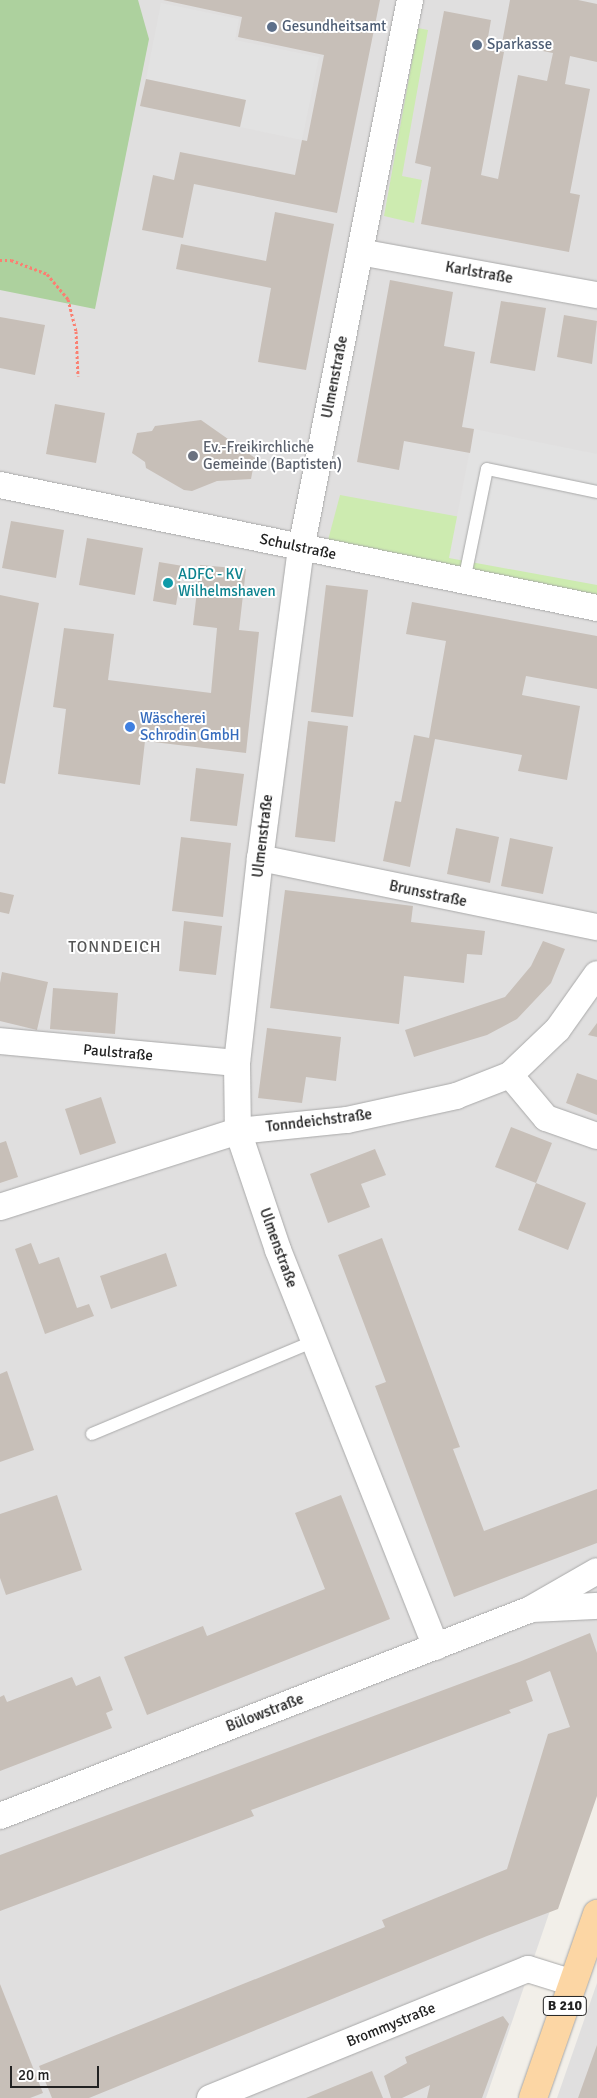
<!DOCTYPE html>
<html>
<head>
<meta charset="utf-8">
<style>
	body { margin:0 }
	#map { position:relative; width:597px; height:2098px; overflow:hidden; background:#f2efe9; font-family:Signika,sans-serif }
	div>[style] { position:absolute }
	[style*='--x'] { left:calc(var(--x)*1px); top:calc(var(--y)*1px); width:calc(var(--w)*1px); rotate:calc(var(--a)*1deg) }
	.residential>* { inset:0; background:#e0dfdf }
	.grass>* { inset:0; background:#cdebb0 }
	.forest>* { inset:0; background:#add19e }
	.parking>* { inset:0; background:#e2e2e2 }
	.building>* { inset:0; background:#c7bfb8 }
	.path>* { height:3px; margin-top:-1.5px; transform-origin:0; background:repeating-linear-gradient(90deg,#fa8072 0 2.5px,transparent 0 5px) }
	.roads { filter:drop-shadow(0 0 1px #a9a9a9) drop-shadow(0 0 1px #a9a9a9) }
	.lane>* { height:12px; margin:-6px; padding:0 6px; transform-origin:6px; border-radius:6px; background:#fff }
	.street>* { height:26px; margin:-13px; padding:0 13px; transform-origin:13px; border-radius:13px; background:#fff }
	.primary>* { height:28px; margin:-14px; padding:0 14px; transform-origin:14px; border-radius:14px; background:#fcd6a4 }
	.dots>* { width:14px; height:14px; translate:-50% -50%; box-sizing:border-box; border:2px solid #fff; border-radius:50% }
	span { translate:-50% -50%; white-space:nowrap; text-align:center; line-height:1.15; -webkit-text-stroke:4px #fff; paint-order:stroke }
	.shield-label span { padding:1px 4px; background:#fff; border:1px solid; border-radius:4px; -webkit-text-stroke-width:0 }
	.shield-label { font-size:14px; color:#222; font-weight:700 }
	.service-label { font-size:15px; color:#4e5e75 }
	.left { translate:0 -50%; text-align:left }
	.street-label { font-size:15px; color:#222 }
	.worship-label { font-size:15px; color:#5b616d }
	.culture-label { font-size:15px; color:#0d838f }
	.shop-label { font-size:15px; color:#366cbe }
	.neighbourhood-label { font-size:16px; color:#555; letter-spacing:1px }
	.scale { position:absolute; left:10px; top:2066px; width:89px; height:22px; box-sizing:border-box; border:2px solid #222; border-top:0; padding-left:6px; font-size:15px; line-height:18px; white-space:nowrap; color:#222; -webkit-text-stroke:4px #fff; paint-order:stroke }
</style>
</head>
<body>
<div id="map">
	<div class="residential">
		<i style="clip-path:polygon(0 0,597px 0,597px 1773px,486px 2098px,0 2098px)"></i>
		<i style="clip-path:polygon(597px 1983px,597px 2098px,557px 2098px)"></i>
	</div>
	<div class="grass">
		<i style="clip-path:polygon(418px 28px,428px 30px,402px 176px,422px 180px,414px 223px,384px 216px)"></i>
		<i style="clip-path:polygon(340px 495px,597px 542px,597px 595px,327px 544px)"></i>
	</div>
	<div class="forest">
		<i style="clip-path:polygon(0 0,138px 0,149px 39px,95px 309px,0 290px)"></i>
	</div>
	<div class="parking">
		<i style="clip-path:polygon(161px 3px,239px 19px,235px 40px,319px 57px,302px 140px,240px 127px,246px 100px,146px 79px)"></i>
		<i style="clip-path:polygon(474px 429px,597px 454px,597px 585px,449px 558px)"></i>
	</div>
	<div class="building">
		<i style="clip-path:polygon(163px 0,380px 0,337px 213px,194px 184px,183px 238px,142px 230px,153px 175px,174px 180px,180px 152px,295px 175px,302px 140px,307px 141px,324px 55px,238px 37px,242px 17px)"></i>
		<i style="clip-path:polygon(510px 0,578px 0,597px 4px,597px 62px,570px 56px,565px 84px,590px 89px,570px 193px,580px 195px,569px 252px,421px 224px,431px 167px,415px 163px,444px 11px,491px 20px,486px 49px,504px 52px,481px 175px,498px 179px,518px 75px,547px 81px,553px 53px,502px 43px)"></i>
		<i style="clip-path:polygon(146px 79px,246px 100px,240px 127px,140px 106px)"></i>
		<i style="clip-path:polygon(275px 212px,334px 224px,306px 370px,258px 362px,271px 288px,176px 269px,181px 244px,266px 261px)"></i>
		<i style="clip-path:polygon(390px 280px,453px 292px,444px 346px,475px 352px,462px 427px,474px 429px,470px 453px,404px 441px,399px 470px,357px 462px)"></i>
		<i style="clip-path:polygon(501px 301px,546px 308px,535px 371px,490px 363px)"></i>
		<i style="clip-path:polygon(564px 315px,597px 321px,592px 364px,557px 357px)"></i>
		<i style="clip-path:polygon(0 317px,45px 325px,35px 375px,0 368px)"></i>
		<i style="clip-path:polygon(55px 404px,105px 413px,96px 463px,46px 454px)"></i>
		<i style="clip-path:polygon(201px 420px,255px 458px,251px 479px,217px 481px,192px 491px,184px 490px,146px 468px,145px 462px,132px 453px,137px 433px,152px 431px,155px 426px)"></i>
		<i style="clip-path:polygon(11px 521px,64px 530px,56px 578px,2px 568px)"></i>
		<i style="clip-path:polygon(87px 538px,143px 548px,135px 595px,79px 585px)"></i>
		<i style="clip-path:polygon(159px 562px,183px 566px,176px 605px,153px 601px)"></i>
		<i style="clip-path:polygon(200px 565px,246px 569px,239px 630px,259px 632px,246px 753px,145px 741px,140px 785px,58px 774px,66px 709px,53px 707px,64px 628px,114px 634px,108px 680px,211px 693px,217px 628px,193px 625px)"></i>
		<i style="clip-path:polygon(326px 585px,368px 590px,353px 717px,311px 712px)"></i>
		<i style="clip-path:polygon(0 595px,39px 603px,5px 784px,0 783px)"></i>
		<i style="clip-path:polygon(412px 602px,597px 636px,597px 689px,526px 676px,522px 695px,580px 706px,567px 780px,518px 771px,522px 755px,435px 739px,410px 867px,383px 861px,395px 801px,401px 802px,414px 735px,429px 738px,446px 641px,406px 634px)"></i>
		<i style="clip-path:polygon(308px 721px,348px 726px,335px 842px,295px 837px)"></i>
		<i style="clip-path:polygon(196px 768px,244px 774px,237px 826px,190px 821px)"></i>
		<i style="clip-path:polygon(456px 828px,499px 837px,490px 883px,447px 874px)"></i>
		<i style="clip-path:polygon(181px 837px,231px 843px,223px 917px,172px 911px)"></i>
		<i style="clip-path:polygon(510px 838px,553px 847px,543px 894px,501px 886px)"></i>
		<i style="clip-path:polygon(285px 890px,413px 906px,411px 922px,485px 931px,482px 955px,467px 954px,464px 983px,404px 976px,399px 1024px,270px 1008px)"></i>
		<i style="clip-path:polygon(0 892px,14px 895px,9px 914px,0 912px)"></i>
		<i style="clip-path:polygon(184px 921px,222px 926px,216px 975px,179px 971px)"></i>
		<i style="clip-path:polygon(543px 941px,565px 949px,551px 983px,517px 1019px,487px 1035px,414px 1057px,405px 1030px,505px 997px,531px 966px)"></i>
		<i style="clip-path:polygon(2px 972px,48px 982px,37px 1030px,0 1021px,0 983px)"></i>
		<i style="clip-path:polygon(53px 988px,118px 993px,115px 1034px,50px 1029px)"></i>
		<i style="clip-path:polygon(597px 1023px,597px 1037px,588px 1035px)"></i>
		<i style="clip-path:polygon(267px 1028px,341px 1037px,336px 1081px,306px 1077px,302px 1103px,258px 1098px)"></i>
		<i style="clip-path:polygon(577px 1073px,597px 1080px,597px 1115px,566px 1103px)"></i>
		<i style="clip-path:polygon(101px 1097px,116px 1143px,80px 1155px,65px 1109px)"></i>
		<i style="clip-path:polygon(511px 1127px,552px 1143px,536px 1183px,586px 1203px,568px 1250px,518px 1230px,536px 1183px,495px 1167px)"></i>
		<i style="clip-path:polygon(6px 1141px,18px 1177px,0 1183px,0 1143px)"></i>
		<i style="clip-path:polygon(375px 1149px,386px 1175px,361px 1184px,370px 1207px,328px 1223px,310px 1174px)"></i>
		<i style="clip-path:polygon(382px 1238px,460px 1447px,453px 1449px,484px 1531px,597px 1489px,597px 1543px,454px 1597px,375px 1386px,386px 1382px,338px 1255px)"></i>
		<i style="clip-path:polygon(31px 1243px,39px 1264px,59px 1257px,77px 1308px,89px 1304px,94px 1316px,45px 1334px,15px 1249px)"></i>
		<i style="clip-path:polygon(166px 1253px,177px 1286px,111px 1309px,100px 1276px)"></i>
		<i style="clip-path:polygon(7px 1371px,34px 1450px,0 1462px,0 1374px)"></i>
		<i style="clip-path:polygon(57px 1495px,82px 1570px,6px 1595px,0 1578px,0 1514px)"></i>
		<i style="clip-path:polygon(341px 1495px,390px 1619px,147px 1715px,124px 1657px,203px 1626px,207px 1636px,325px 1589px,295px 1513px)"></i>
		<i style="clip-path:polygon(590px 1633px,597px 1653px,597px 1796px,558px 1909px,487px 1936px,89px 2098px,52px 2098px,39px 2066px,385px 1927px,382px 1920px,507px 1869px,548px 1734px,570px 1727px,550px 1671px,526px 1681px,533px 1701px,509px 1710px,511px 1713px,251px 1810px,254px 1816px,0 1911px,0 1855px,519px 1662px)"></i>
		<i style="clip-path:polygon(100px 1676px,113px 1710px,106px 1713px,112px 1728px,0 1771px,0 1697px,4px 1695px,7px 1702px,72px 1677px,76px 1686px)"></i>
		<i style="clip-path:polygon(0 1984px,43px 2093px,30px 2098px,0 2098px)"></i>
		<i style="clip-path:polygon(503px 2016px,509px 2024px,482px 2098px,427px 2098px,430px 2085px,402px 2098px,391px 2098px,384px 2076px,407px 2063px,405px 2057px)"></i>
		<i style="clip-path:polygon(597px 2045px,597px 2098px,578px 2098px)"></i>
		<i style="clip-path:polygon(372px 2071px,383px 2098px,306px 2098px)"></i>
	</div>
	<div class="path">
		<i style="--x:0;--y:260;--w:11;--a:0"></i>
		<i style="--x:11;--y:260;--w:39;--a:21"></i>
		<i style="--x:47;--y:274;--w:33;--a:50"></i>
		<i style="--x:68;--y:299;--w:33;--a:76"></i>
		<i style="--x:76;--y:331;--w:45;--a:87.5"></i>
	</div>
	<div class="roads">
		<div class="lane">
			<i style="--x:464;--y:581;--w:114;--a:-78.4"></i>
			<i style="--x:487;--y:469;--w:112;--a:11.8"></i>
			<i style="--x:92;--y:1434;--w:241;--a:-22.7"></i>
		</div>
		<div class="street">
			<i style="--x:410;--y:0;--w:559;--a:101.25"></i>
			<i style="--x:301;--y:548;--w:313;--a:97.5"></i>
			<i style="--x:260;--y:858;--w:206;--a:96.4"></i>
			<i style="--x:237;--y:1063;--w:68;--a:89.2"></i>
			<i style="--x:238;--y:1131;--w:126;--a:71.4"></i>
			<i style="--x:278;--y:1250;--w:427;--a:68.3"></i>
			<i style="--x:360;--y:252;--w:241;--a:10.3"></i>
			<i style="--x:0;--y:485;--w:610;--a:11.64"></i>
			<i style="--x:260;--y:858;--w:344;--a:11.6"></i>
			<i style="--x:0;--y:1041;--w:238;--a:5.3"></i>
			<i style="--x:510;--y:1075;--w:56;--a:50.1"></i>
			<i style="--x:546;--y:1118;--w:54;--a:19.4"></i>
			<i style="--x:0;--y:1207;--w:250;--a:-17.7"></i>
			<i style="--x:238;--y:1131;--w:110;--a:-5.8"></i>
			<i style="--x:347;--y:1120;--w:112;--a:-12.4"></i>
			<i style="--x:456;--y:1096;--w:58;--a:-21.3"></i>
			<i style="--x:510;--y:1075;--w:66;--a:-43.8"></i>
			<i style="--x:558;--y:1029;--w:67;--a:-54.7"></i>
			<i style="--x:535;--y:1609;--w:62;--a:-2.8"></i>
			<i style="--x:0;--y:1816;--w:568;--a:-21.28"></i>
			<i style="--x:529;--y:1610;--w:78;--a:-29.8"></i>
			<i style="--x:210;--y:2098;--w:343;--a:-22.1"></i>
			<i style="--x:528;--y:1969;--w:47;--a:17.3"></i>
		</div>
		<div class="primary">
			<i style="--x:533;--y:2098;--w:195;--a:-70.8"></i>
		</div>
	</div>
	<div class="dots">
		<i style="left:272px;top:27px;background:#5c6f8a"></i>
		<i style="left:477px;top:45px;background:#5c6f8a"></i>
		<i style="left:193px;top:456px;background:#6b7280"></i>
		<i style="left:168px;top:583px;background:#0f9aa8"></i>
		<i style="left:130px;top:727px;background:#3f7fe0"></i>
	</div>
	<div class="shield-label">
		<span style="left:565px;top:2006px">B 210</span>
	</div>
	<div class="service-label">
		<span class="left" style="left:282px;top:27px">Gesundheitsamt</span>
		<span class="left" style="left:487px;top:45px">Sparkasse</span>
	</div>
	<div class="street-label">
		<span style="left:479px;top:273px;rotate:10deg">Karlstraße</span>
		<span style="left:335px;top:377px;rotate:-79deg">Ulmenstraße</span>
		<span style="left:298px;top:547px;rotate:12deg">Schulstraße</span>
		<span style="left:263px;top:836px;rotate:-83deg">Ulmenstraße</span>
		<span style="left:428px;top:894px;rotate:12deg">Brunsstraße</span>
		<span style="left:118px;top:1053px;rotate:5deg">Paulstraße</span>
		<span style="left:319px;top:1121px;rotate:-7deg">Tonndeichstraße</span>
		<span style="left:278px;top:1248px;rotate:70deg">Ulmenstraße</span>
		<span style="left:265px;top:1713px;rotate:-21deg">Bülowstraße</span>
		<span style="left:391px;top:2025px;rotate:-22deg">Brommystraße</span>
	</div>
	<div class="worship-label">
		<span class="left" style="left:203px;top:456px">Ev.-Freikirchliche<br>Gemeinde (Baptisten)</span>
	</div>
	<div class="culture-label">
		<span class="left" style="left:178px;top:583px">ADFC - KV<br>Wilhelmshaven</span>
	</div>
	<div class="shop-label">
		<span class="left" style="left:140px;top:727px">Wäscherei<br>Schrodin GmbH</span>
	</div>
	<div class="neighbourhood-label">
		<span style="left:115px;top:947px">TONNDEICH</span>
	</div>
	<div class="scale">20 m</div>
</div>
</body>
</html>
